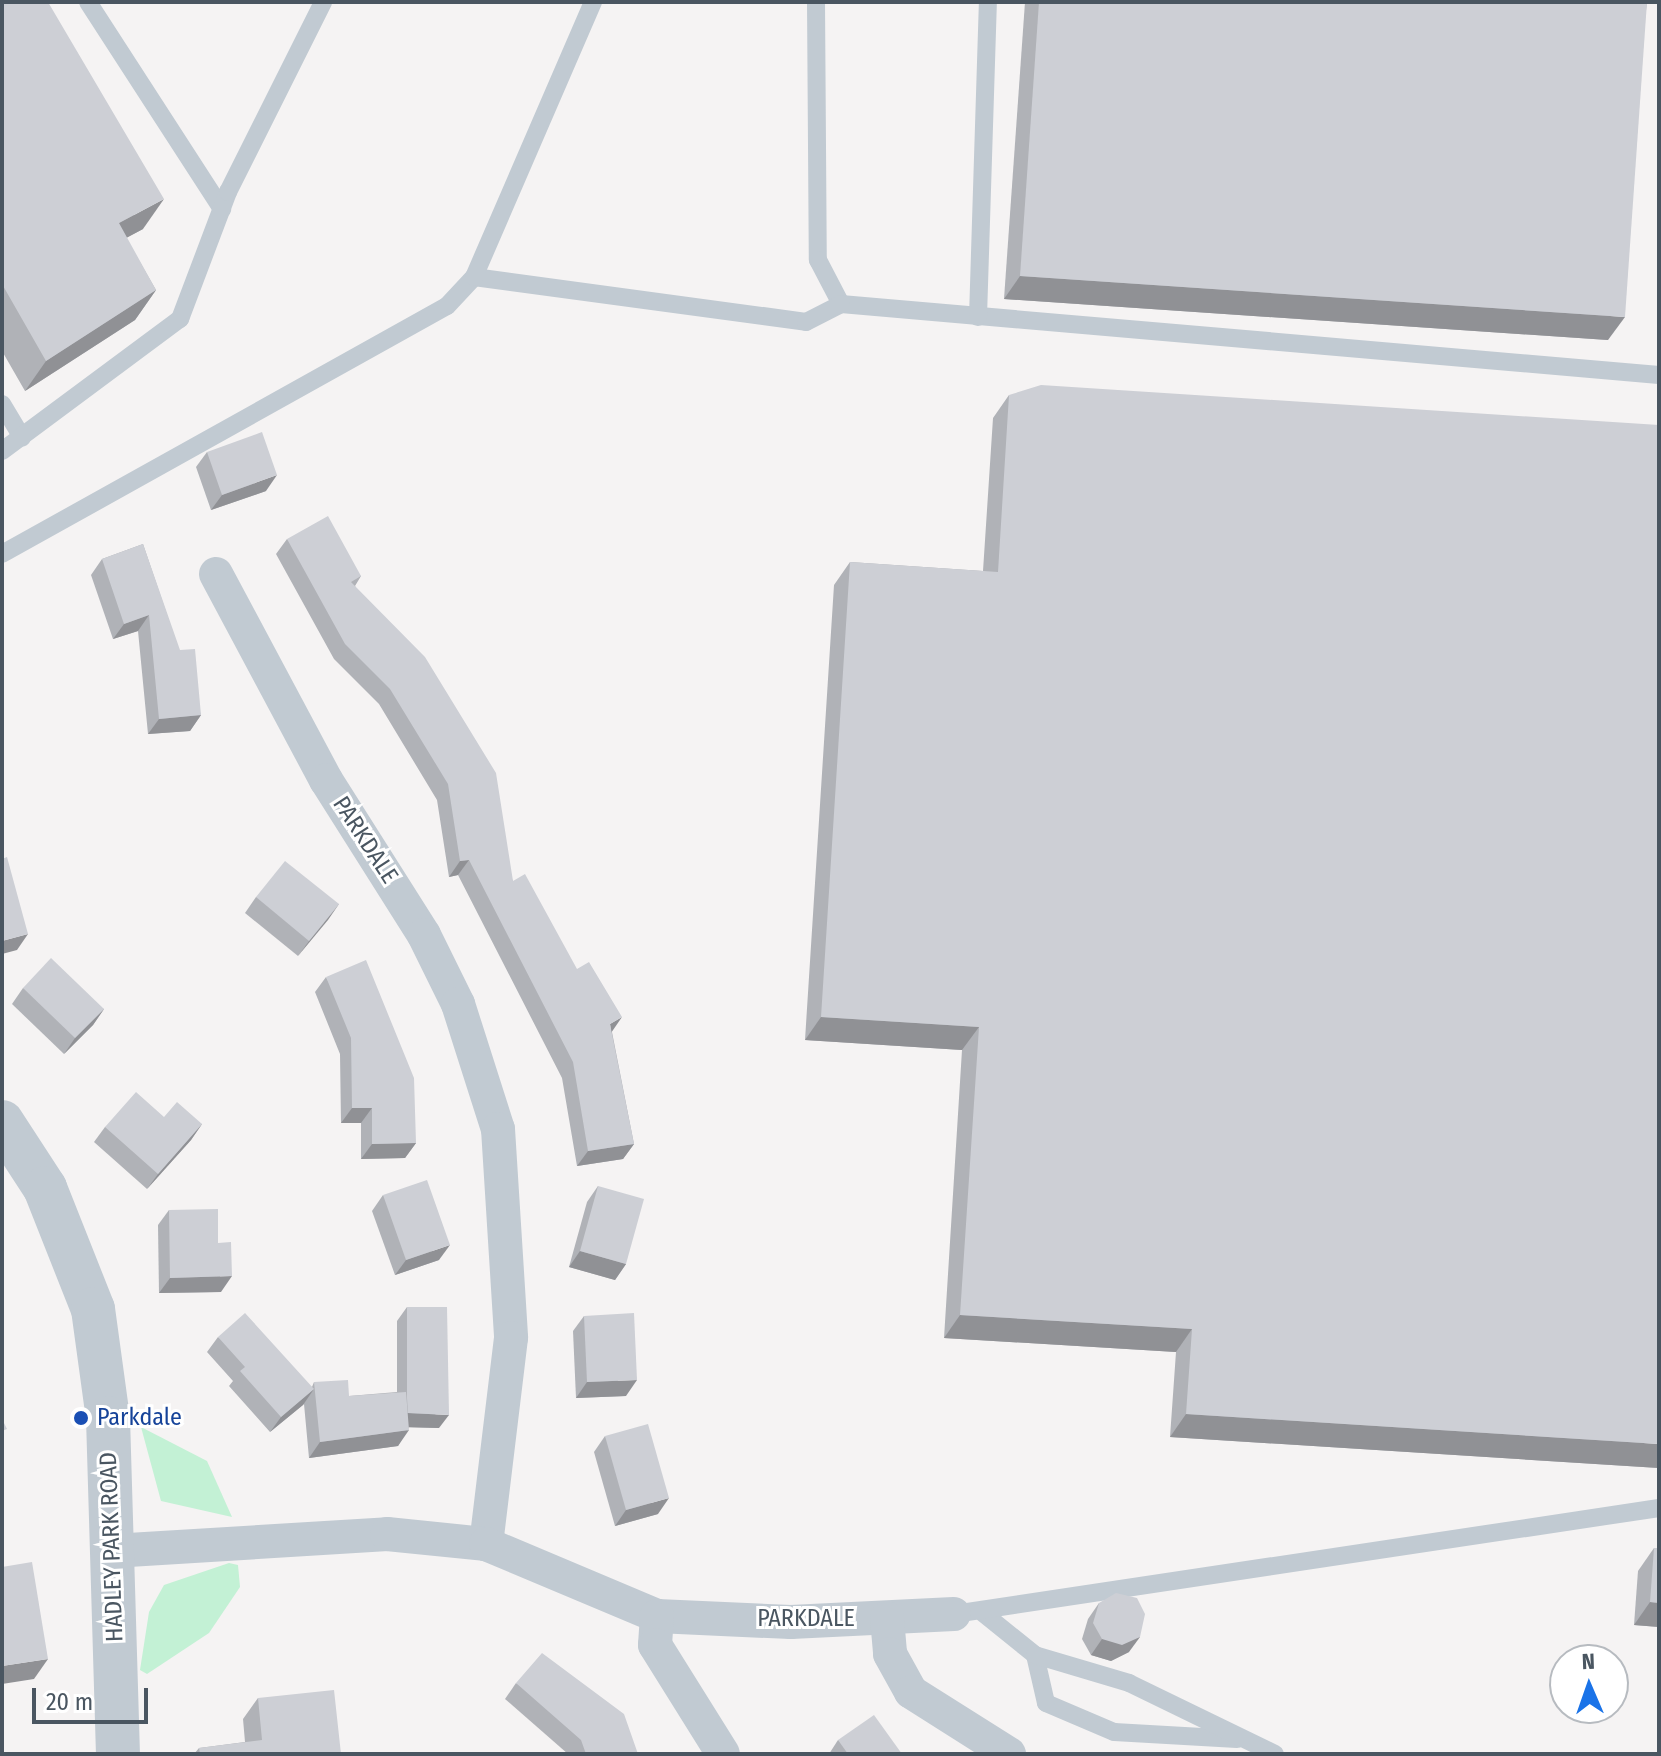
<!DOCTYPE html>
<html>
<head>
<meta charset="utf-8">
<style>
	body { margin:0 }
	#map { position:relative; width:1661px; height:1756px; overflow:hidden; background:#f5f3f3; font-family:"Fira Sans Condensed",sans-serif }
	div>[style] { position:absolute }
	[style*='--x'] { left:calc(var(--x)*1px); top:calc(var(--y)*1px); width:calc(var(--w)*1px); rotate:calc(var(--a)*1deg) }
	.green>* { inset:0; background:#c3f1d5 }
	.service>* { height:18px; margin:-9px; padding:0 9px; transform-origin:9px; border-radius:9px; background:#c1cad2 }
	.minor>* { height:34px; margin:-17px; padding:0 17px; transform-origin:17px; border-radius:17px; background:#c1cad2 }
	.tertiary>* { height:44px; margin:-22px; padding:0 22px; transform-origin:22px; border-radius:22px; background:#c1cad2 }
	.wall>* { inset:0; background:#b0b2b7 }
	.shaded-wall>* { inset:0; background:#909195 }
	.building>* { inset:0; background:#cdcfd5 }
	.dots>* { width:22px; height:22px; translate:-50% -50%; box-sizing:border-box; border:4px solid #fff; border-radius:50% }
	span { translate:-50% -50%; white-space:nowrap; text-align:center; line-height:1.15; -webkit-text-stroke:6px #fff; paint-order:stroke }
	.street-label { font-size:24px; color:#4a5661 }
	.transit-label { font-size:24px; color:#164399 }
	.left { translate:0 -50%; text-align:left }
	.frame { position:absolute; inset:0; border:4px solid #4a5661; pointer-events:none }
	.north { position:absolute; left:1549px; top:1644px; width:80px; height:80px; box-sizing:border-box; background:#fff; border:2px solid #b7bbc0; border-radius:50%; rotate:358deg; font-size:22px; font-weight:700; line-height:32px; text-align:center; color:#4a5661 }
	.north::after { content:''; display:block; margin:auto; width:28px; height:36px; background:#1a73e8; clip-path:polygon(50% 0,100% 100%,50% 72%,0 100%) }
	.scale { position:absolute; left:32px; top:1688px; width:116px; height:36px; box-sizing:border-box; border:4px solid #4a5661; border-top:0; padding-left:10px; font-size:24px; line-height:28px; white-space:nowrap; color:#4a5661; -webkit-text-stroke:6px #fff; paint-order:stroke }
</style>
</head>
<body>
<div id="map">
	<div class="green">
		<i style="clip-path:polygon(141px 1427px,207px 1461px,232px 1517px,161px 1501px)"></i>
		<i style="clip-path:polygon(229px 1563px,238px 1565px,240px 1587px,209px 1633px,147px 1674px,140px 1670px,149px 1612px,164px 1585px)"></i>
	</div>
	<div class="service">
		<i style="--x:88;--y:2;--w:247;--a:57.1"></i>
		<i style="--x:816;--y:2;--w:258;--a:89.6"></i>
		<i style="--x:818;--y:260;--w:50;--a:62.4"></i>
		<i style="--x:841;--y:304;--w:821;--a:4.96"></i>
		<i style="--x:474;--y:277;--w:335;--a:7.7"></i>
		<i style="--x:806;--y:322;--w:39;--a:-27"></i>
		<i style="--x:978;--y:317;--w:315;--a:-88.2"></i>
		<i style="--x:2;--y:404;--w:39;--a:59"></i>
		<i style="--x:2;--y:451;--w:222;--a:-36.6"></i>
		<i style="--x:180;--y:319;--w:136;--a:-69.3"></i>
		<i style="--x:228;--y:192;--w:212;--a:-63.4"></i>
		<i style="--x:2;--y:554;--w:509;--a:-29.13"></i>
		<i style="--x:447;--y:306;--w:40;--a:-47"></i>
		<i style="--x:474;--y:277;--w:300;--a:-66.6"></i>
		<i style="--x:983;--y:1613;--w:67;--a:38.9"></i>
		<i style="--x:954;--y:1614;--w:713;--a:-8.55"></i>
		<i style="--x:1237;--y:1739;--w:123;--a:-176.7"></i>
		<i style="--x:1114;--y:1732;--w:74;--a:-156.9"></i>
		<i style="--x:1046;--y:1703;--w:49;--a:-102.9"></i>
		<i style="--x:1035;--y:1655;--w:98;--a:16.6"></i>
		<i style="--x:1129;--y:1683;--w:162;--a:25.9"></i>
	</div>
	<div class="minor">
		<i style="--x:216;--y:574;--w:234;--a:61.9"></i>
		<i style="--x:326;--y:780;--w:183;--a:57.7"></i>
		<i style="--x:424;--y:935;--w:77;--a:63.8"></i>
		<i style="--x:458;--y:1004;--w:131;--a:72.3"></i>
		<i style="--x:498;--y:1129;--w:209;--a:86.4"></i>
		<i style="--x:511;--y:1338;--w:208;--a:96.9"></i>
		<i style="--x:112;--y:1551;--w:276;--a:-3.5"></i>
		<i style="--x:387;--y:1534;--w:100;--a:5.8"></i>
		<i style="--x:486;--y:1544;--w:186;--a:22.8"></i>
		<i style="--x:657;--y:1616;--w:134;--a:2.6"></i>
		<i style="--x:791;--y:1622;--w:163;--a:-2.8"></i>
		<i style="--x:657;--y:1616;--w:29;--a:94"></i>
		<i style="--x:655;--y:1645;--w:128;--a:58"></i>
		<i style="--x:887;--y:1618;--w:36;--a:85"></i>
		<i style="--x:890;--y:1654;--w:43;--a:61.1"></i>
		<i style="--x:911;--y:1692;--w:116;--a:32.3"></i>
	</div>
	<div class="tertiary">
		<i style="--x:2;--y:1122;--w:79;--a:56.9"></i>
		<i style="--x:45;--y:1188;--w:130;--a:68.4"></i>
		<i style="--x:93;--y:1309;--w:110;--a:82.2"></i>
		<i style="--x:108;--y:1418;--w:336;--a:88.3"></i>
	</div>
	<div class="wall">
		<i style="clip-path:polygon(2px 2px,143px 229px,126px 238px,156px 290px,135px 320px,25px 391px,2px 351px)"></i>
		<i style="clip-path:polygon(1025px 2px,1647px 2px,1608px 340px,1004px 299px)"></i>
		<i style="clip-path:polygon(1009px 395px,1659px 1468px,1170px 1437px,1176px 1352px,944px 1338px,962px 1050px,805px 1040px,834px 585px,850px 562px,983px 571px,993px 418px)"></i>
		<i style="clip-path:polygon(207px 452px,266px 491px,211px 510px,196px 467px)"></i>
		<i style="clip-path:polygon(287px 539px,361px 576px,355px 586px,513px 881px,612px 1032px,634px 1144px,623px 1159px,577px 1166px,562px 1078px,458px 875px,449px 877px,437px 800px,379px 704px,334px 659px,276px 554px)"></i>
		<i style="clip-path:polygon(143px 544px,201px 715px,190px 731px,148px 734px,138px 631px,113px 639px,91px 575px,102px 559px)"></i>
		<i style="clip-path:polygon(256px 897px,339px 904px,298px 956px,245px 913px)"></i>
		<i style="clip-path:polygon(326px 977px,416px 1143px,405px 1158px,361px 1159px,361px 1123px,341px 1123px,340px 1054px,315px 992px)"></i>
		<i style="clip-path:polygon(23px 988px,104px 1009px,93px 1025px,64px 1054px,12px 1004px)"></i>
		<i style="clip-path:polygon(164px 1117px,202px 1124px,191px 1140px,147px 1189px,94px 1142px,105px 1127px)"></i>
		<i style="clip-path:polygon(598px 1186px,626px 1264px,615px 1280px,569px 1267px,587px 1202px)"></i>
		<i style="clip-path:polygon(383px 1195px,439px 1260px,395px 1275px,372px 1211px)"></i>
		<i style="clip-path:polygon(169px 1210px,218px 1243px,221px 1292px,159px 1293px,158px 1225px)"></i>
		<i style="clip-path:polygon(407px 1307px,439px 1428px,409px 1427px,398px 1446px,309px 1458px,304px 1404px,270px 1432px,229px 1386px,233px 1381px,207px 1352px,218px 1337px,312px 1387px,314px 1382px,349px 1396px,397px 1392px,397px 1321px)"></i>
		<i style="clip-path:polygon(584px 1316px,626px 1396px,576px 1398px,573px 1331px)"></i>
		<i style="clip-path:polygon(605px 1436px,658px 1514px,615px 1526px,594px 1452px)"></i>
		<i style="clip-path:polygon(1654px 1548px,1659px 1627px,1634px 1625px,1638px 1571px)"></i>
		<i style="clip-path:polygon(1099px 1603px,1129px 1652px,1111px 1661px,1091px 1655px,1082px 1639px,1088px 1619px)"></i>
		<i style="clip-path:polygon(516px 1683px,638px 1754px,568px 1754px,505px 1699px)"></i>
		<i style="clip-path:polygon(258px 1698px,341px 1754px,194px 1754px,199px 1748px,245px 1742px,243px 1719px)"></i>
		<i style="clip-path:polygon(838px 1740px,902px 1754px,829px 1754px)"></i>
	</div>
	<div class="shaded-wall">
		<i style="clip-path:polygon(164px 199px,143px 229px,98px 253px,119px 223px)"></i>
		<i style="clip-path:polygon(1020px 276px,1625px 317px,1608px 340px,1004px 299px)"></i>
		<i style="clip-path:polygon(156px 290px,135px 320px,25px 391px,46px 361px)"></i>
		<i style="clip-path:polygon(277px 475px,266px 491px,211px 510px,222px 495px)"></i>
		<i style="clip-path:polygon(149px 615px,138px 631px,113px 639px,124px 624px)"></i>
		<i style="clip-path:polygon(201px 715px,190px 731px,148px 734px,159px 719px)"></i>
		<i style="clip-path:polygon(469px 860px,458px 875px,449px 877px,460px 861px)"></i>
		<i style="clip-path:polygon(339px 904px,328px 920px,298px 956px,309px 941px)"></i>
		<i style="clip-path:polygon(28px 934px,17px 950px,2px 954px,2px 941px)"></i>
		<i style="clip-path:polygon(104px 1009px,93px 1025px,64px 1054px,75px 1038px)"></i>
		<i style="clip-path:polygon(622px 1017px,611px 1033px,610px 1024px)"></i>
		<i style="clip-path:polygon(821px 1017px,979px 1027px,962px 1050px,805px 1040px)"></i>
		<i style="clip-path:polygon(352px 1108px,372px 1108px,361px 1123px,341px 1123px)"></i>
		<i style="clip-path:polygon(202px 1124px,191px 1140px,147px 1189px,158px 1174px)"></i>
		<i style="clip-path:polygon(416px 1143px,405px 1158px,361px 1159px,372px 1144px)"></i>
		<i style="clip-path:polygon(634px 1144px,623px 1159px,577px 1166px,588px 1151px)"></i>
		<i style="clip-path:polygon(450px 1245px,439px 1260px,395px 1275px,406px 1260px)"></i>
		<i style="clip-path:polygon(580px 1251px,626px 1264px,615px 1280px,569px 1267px)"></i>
		<i style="clip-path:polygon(232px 1276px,221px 1292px,159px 1293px,170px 1278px)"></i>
		<i style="clip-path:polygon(960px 1315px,1192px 1329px,1176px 1352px,944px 1338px)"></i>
		<i style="clip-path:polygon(637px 1380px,626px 1396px,576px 1398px,587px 1382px)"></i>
		<i style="clip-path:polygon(314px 1389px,303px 1405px,270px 1432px,281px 1417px)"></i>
		<i style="clip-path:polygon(407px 1413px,449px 1415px,439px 1428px,397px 1427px)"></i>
		<i style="clip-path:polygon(1186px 1414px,1659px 1444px,1659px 1468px,1170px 1437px)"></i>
		<i style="clip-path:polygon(409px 1430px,398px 1446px,309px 1458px,320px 1442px)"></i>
		<i style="clip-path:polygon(669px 1498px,658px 1514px,615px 1526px,626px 1510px)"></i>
		<i style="clip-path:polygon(1650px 1602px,1659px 1603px,1659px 1627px,1634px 1625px)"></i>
		<i style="clip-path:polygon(1140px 1637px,1129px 1652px,1111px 1661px,1091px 1655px,1102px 1639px)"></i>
		<i style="clip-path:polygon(48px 1659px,34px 1679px,2px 1684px,2px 1666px)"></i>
	</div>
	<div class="building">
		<i style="clip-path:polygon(2px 2px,48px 2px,164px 199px,119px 223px,156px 290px,46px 361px,2px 284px)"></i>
		<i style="clip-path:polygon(1039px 2px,1647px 2px,1625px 317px,1020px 276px)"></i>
		<i style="clip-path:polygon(1041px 385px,1659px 425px,1659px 1444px,1186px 1414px,1192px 1329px,960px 1315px,979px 1027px,821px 1017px,850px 562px,998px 572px,1009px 395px)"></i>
		<i style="clip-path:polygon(262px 432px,277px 475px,222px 495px,207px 452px)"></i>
		<i style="clip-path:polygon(328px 516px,361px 576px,351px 582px,425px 657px,496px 773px,513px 881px,525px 874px,577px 969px,589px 962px,622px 1017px,610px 1024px,634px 1144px,588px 1151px,573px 1062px,469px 860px,460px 861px,448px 784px,390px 689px,345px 644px,287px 539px)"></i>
		<i style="clip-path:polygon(143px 544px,180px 650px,195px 649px,201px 715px,159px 719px,149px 615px,124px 624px,102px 559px)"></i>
		<i style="clip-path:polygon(7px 857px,28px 934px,2px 941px,2px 859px)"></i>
		<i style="clip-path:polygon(285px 861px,339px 904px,309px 941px,256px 897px)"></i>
		<i style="clip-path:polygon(51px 958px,104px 1009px,75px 1038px,23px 988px)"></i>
		<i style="clip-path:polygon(366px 960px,414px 1078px,416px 1143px,372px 1144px,372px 1108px,352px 1108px,351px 1038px,326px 977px)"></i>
		<i style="clip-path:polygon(136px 1092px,164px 1117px,177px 1102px,202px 1124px,158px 1174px,105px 1127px)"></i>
		<i style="clip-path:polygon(427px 1180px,450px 1245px,406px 1260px,383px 1195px)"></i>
		<i style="clip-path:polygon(598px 1186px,644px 1199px,626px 1264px,580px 1251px)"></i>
		<i style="clip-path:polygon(218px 1209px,218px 1243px,231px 1242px,232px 1276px,170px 1278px,169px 1210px)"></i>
		<i style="clip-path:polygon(407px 1307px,447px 1307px,449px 1415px,408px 1413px,407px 1398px)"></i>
		<i style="clip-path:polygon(245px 1313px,314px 1389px,281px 1417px,240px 1371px,245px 1367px,218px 1337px)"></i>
		<i style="clip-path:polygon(634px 1313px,637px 1380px,587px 1382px,584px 1316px)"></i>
		<i style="clip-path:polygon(348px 1380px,349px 1396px,406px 1392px,409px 1430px,320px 1442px,314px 1382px)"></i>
		<i style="clip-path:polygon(2px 1419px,7px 1429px,2px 1431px)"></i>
		<i style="clip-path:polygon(648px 1424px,669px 1498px,626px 1510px,605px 1436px)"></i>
		<i style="clip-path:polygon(1654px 1548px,1659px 1548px,1659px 1603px,1650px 1602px)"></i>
		<i style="clip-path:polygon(32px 1562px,48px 1659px,2px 1666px,2px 1567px)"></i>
		<i style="clip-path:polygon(1116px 1593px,1137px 1598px,1145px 1614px,1140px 1637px,1122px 1645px,1102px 1639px,1093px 1623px,1099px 1603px)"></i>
		<i style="clip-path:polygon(542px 1653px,624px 1714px,638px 1754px,586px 1754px,581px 1740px,516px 1683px)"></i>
		<i style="clip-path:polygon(334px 1690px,341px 1754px,200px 1754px,199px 1748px,262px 1740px,258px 1698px)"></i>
		<i style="clip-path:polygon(874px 1715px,902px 1754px,848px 1754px,838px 1740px)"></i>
	</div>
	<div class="dots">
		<i style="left:81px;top:1418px;background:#1a4fb4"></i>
	</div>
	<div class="street-label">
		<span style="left:365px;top:840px;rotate:57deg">PARKDALE</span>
		<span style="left:112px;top:1547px;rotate:-92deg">HADLEY PARK ROAD</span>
		<span style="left:806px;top:1619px">PARKDALE</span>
	</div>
	<div class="transit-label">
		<span class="left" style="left:97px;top:1418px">Parkdale</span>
	</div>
	<div class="frame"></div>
	<div class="north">N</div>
	<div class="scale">20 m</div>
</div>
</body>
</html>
